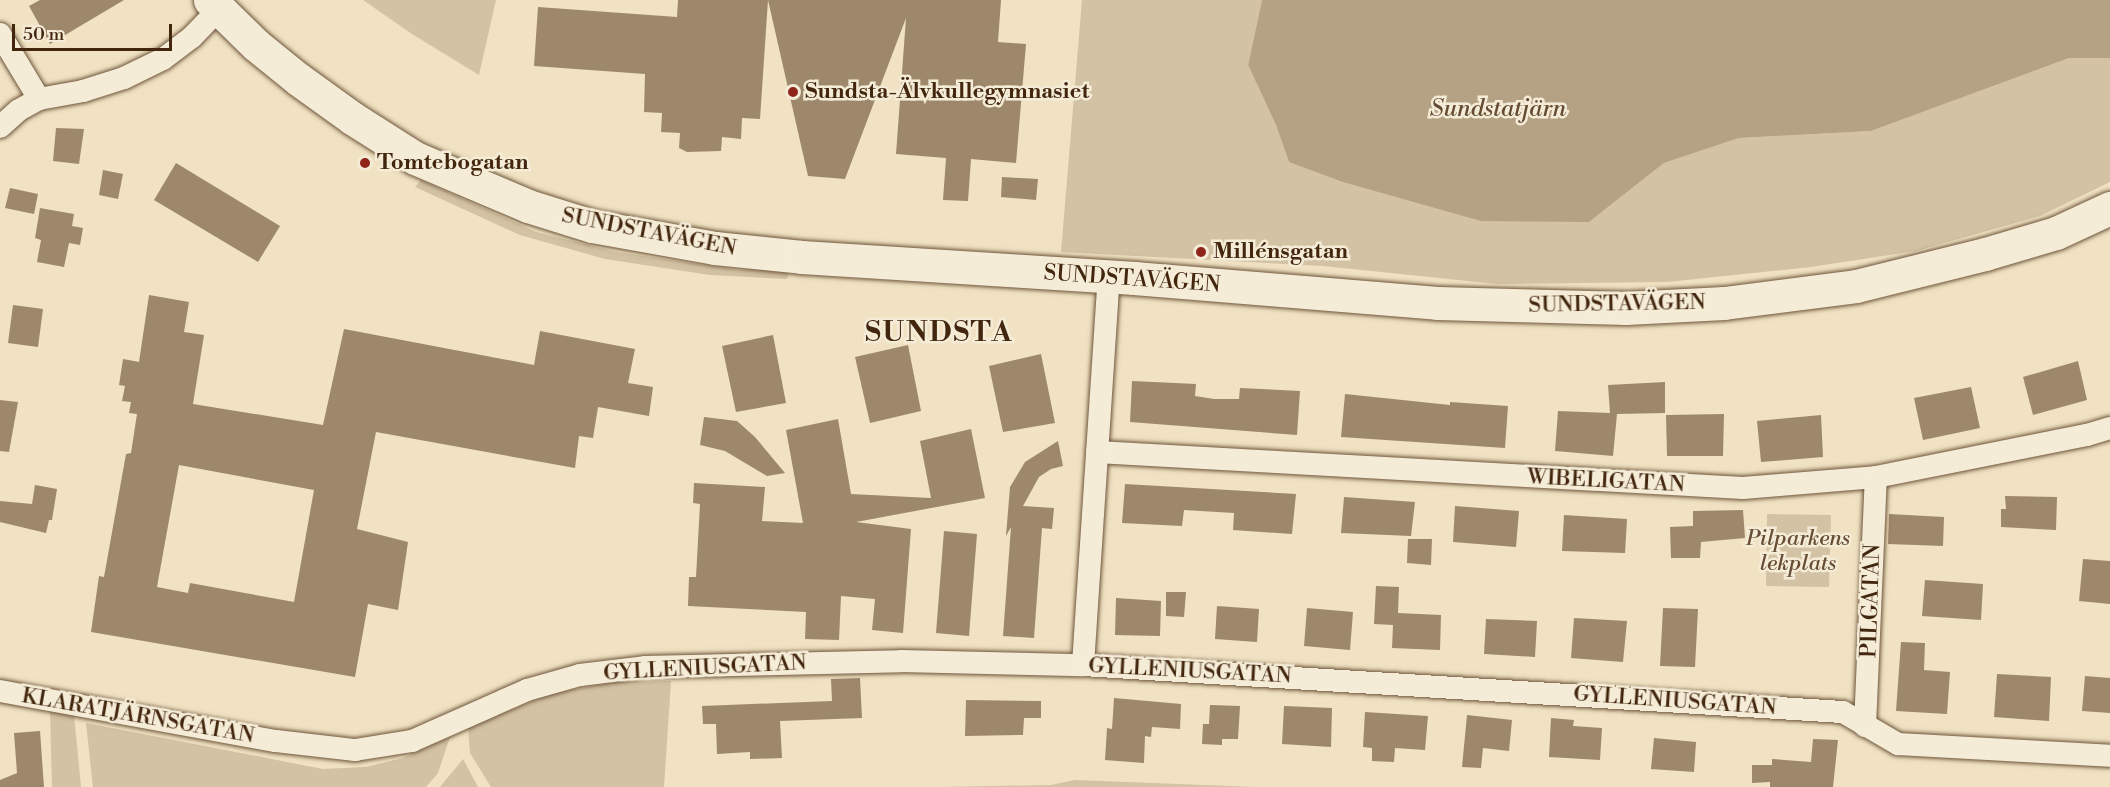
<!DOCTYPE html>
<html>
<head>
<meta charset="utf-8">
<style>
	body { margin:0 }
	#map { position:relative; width:2110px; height:787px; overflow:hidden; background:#f0e2c2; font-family:"Libre Bodoni",serif }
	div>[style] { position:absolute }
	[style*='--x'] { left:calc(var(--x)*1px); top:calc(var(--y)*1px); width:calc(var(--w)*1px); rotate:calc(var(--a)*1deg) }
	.green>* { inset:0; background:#d3c2a3 }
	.water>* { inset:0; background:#b5a285 }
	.building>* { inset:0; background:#9d886c }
	.roads { filter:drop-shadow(0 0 2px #6e553b) drop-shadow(0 0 2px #6e553b) }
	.street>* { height:22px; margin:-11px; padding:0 11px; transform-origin:11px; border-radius:11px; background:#f5ecd7 }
	.secondary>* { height:33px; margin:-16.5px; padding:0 16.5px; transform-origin:16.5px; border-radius:16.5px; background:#f5ecd7 }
	.dots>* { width:16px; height:16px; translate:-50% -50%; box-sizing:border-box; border:3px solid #f5ecd7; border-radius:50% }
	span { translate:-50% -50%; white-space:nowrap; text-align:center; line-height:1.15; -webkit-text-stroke:5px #f5ecd7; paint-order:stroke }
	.poi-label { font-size:22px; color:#43260e; font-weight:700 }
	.left { translate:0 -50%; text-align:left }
	.street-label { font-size:22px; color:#43260e }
	.park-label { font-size:22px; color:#674d33; font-style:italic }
	.water-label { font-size:24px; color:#654b32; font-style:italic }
	.district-label { font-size:28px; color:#43260e; font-weight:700; letter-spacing:1.5px }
	.scale { position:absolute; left:12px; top:24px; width:160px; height:27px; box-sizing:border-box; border:3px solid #43260e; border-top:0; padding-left:8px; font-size:18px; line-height:21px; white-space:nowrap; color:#43260e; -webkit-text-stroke:4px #f5ecd7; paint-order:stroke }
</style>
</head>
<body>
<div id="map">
	<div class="green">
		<i style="clip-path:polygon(363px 0,496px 0,479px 75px,412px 34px)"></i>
		<i style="clip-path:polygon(1082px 0,1262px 0,1248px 65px,1276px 125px,1289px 162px,1589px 222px,1664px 163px,1739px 138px,1871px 131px,2069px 58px,2110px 58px,2110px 182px,2040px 216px,1916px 251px,1811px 267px,1667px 282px,1497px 284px,1323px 266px,1061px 252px)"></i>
		<i style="clip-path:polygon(421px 180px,536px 232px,616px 252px,739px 270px,790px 269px,787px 279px,710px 275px,605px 259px,520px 235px,415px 187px)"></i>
		<i style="clip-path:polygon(1767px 514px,1831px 515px,1829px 587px,1766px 586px)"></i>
		<i style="clip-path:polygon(671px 681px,664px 787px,491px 787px,470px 753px,468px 728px,550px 694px,613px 682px)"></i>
		<i style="clip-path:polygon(50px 711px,74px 715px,81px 787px,52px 787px)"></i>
		<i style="clip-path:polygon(86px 723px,323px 769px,366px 767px,403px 758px,450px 737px,438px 773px,426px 787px,93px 787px)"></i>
		<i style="clip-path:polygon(463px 759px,478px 787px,440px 787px)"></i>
		<i style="clip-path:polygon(1075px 780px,1255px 787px,940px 787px,1051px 785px)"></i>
	</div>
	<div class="water">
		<i style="clip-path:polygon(1262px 0,2110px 0,2110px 58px,2069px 58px,1871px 131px,1739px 138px,1664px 163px,1589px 222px,1481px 221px,1343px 182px,1289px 162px,1276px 125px,1248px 65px)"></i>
	</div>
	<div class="building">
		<i style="clip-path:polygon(40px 0,124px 0,50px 44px,29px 6px)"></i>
		<i style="clip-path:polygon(678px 0,1001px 0,998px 42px,1026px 44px,1016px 163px,971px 159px,968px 201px,943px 200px,946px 158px,896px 154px,906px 18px,845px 179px,808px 176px,768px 0,760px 119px,742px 118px,741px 139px,722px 137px,721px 151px,687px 152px,679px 148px,680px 133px,661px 132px,662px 113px,644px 112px,645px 74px,534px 66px,538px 7px,677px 17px)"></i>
		<i style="clip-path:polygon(56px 128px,84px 129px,79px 164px,53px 161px)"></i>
		<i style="clip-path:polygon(176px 163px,280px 226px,258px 262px,154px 200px)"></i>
		<i style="clip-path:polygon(103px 170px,123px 174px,118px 199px,99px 195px)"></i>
		<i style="clip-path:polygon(1002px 177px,1038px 179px,1036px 200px,1001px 197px)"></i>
		<i style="clip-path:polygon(10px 188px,38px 194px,34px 214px,5px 208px)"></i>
		<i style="clip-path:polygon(40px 208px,74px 214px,72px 226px,83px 228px,80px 245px,69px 243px,64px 267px,37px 262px,41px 240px,35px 238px)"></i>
		<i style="clip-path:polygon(evenodd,149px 295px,189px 302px,184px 332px,204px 335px,193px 404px,323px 425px,344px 329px,534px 365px,540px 331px,635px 349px,628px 383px,653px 387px,649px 416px,598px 407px,593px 438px,579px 436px,575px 468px,376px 432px,357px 529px,408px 542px,398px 610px,368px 604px,355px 677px,91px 632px,99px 576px,104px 577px,126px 454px,131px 453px,137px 414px,129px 413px,131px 402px,122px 401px,125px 386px,119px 385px,123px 359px,139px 362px,149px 295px,179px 465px,314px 490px,294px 602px,190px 583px,188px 593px,157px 587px,179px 465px)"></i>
		<i style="clip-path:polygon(13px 305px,43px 309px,38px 347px,8px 343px)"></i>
		<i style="clip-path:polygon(773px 335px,786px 403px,736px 412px,722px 346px)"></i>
		<i style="clip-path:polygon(908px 345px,921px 411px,870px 423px,855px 357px)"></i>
		<i style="clip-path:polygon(1041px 354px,1055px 423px,1003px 432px,989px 366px)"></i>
		<i style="clip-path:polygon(2078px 361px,2087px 400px,2033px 415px,2023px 377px)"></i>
		<i style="clip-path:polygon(1132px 381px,1196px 384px,1195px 396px,1214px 399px,1239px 399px,1240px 388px,1300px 391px,1297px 435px,1130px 422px)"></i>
		<i style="clip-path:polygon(1665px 382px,1665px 413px,1617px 414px,1613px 456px,1555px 451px,1558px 411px,1610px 413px,1608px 385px)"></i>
		<i style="clip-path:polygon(1971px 387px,1980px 428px,1923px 440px,1914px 398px)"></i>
		<i style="clip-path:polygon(1345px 394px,1450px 405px,1450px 402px,1508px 406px,1505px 448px,1341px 437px)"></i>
		<i style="clip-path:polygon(0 400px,18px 402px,9px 452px,0 451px)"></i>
		<i style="clip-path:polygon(1724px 414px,1723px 456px,1667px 456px,1666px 415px)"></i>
		<i style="clip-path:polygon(1821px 415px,1823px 457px,1761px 462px,1757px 421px)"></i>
		<i style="clip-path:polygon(704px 417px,737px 421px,755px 437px,785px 473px,767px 476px,725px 451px,700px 445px)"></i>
		<i style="clip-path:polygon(838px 419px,851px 494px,931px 498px,920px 441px,971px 429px,985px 498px,856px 522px,911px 529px,903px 633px,872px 630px,875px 599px,841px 596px,839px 640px,805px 639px,806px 612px,688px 606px,689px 577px,696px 577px,700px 504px,693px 503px,694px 483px,765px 487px,762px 521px,803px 523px,786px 430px)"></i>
		<i style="clip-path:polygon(1058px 441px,1063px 466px,1051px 469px,1039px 477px,1023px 506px,1054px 508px,1052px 529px,1042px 528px,1034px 638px,1003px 636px,1011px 527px,1006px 536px,1010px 487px,1025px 462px)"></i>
		<i style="clip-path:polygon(1125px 484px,1296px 494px,1292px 534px,1233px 530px,1234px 513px,1184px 510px,1182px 526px,1122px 523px)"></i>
		<i style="clip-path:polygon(35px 485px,57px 489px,52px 520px,49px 520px,46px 533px,0 522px,0 501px,32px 504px)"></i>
		<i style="clip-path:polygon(2005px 496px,2057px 497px,2056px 530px,2001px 527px,2001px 509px,2006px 509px)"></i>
		<i style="clip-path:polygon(1344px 497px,1415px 502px,1411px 536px,1341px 533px)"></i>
		<i style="clip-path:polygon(1455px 506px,1519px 511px,1516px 547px,1453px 542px)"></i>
		<i style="clip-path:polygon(1743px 510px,1745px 538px,1701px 542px,1700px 558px,1671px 558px,1670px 527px,1693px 526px,1693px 511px)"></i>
		<i style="clip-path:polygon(1889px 514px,1944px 517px,1943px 546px,1888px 544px)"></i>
		<i style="clip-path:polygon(1564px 515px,1627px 519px,1625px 553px,1562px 551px)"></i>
		<i style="clip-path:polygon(944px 531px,977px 534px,969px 636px,936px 633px)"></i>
		<i style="clip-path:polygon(1408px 539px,1432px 539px,1431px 565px,1407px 563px)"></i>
		<i style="clip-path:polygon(2083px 559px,2110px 561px,2110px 604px,2079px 601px)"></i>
		<i style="clip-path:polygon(1925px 580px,1983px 584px,1981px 620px,1922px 616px)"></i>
		<i style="clip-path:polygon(1376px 586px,1399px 587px,1398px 613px,1441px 615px,1440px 650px,1392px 648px,1393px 625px,1374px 624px)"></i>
		<i style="clip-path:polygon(1166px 592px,1186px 592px,1184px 617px,1166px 616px)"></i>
		<i style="clip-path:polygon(1116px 598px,1161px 601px,1160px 636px,1115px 635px)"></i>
		<i style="clip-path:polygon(1217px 606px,1259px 609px,1257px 642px,1215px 639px)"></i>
		<i style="clip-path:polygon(1307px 608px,1353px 612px,1350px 650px,1304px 646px)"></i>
		<i style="clip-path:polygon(1663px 608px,1698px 609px,1695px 667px,1660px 666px)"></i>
		<i style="clip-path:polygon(1574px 618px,1627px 621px,1623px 662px,1571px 658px)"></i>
		<i style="clip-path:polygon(1486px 619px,1537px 621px,1535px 657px,1484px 654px)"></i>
		<i style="clip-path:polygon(1901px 642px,1925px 643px,1924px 670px,1950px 672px,1947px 714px,1896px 711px)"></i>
		<i style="clip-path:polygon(1997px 674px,2051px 677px,2049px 721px,1994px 717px)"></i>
		<i style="clip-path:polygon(2085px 676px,2110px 678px,2110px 713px,2082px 711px)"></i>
		<i style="clip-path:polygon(860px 678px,862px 718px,780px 721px,782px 758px,750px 759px,750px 752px,717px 754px,716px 724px,703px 724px,702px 706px,832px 701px,831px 679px)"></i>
		<i style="clip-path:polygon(1114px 698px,1181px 704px,1180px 729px,1152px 727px,1151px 737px,1145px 736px,1144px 763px,1105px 760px,1107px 728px,1112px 729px)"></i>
		<i style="clip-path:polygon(966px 700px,1041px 701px,1041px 718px,1024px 718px,1023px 735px,965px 736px)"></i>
		<i style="clip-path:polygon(1210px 705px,1240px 706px,1238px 739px,1222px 739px,1222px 745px,1202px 744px,1203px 724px,1209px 724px)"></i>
		<i style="clip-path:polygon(1284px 706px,1332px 708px,1331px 747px,1282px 744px)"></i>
		<i style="clip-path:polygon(1365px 712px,1428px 716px,1425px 750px,1395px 748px,1394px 762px,1372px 761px,1372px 748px,1363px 747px)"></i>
		<i style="clip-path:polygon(1467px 715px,1512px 720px,1509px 751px,1483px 748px,1481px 768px,1462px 767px)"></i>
		<i style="clip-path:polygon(1551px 718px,1574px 720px,1573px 726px,1602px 728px,1600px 760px,1549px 757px)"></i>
		<i style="clip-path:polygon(40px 731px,44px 787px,0 787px,0 780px,17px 773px,14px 733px)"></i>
		<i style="clip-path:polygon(1654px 738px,1696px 742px,1694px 772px,1651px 769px)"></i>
		<i style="clip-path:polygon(1813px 739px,1838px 740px,1833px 787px,1770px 787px,1770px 782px,1752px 783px,1752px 765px,1772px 765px,1772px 759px,1811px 762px)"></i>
	</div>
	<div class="roads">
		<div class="street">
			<i style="--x:0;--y:34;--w:76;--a:59"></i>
			<i style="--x:0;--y:127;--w:25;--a:-42"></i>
			<i style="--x:19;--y:110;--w:23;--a:-29"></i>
			<i style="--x:39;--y:99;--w:45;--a:-10.3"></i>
			<i style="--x:83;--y:91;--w:43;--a:-17.6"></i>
			<i style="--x:124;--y:78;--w:43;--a:-26"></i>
			<i style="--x:163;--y:59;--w:36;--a:-37"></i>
			<i style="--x:192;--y:37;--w:37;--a:-46"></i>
			<i style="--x:1097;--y:452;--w:647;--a:3.19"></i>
			<i style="--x:1743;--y:488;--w:133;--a:-4.7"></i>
			<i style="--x:1876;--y:477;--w:215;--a:-11.3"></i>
			<i style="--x:2087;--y:435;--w:24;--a:-17"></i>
			<i style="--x:1083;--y:665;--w:389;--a:-86.2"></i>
			<i style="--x:0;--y:691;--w:280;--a:10.3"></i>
			<i style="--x:276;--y:741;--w:80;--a:6.5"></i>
			<i style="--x:355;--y:750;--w:58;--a:-9"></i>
			<i style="--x:412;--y:741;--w:126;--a:-23.9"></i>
			<i style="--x:527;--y:690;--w:55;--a:-15.8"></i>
			<i style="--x:580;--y:675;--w:65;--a:-7"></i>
			<i style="--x:645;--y:667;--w:256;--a:-1.3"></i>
			<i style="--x:901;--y:661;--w:182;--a:1.3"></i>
			<i style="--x:1083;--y:665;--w:761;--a:3.54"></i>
			<i style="--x:1843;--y:712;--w:64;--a:30.2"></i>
			<i style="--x:1898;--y:744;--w:212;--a:3.2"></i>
			<i style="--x:1865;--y:726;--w:249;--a:-87.5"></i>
		</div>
		<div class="secondary">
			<i style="--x:210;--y:0;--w:64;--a:44.4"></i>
			<i style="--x:256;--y:45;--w:54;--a:39"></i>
			<i style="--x:298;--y:79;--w:67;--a:35.8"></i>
			<i style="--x:352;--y:118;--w:75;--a:32.4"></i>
			<i style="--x:415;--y:158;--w:123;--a:23"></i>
			<i style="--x:528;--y:206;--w:67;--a:17.4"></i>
			<i style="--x:592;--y:226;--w:125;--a:10.1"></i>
			<i style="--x:715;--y:248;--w:87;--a:5.9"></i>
			<i style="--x:802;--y:257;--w:333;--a:3.6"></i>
			<i style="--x:1134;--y:278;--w:304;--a:4.7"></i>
			<i style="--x:1437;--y:303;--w:189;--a:1.5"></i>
			<i style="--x:1626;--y:308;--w:98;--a:-2.9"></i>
			<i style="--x:1724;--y:303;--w:133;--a:-7.3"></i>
			<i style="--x:1856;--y:286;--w:133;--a:-13.9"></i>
			<i style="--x:1985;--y:254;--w:74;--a:-16.5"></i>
			<i style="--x:2056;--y:233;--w:60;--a:-24.8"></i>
		</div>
	</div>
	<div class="dots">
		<i style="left:793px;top:92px;background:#8f2418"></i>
		<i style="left:365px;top:163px;background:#8f2418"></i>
		<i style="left:1201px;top:252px;background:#8f2418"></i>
	</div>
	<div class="poi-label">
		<span class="left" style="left:805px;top:92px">Sundsta-Älvkullegymnasiet</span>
		<span class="left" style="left:377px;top:163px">Tomtebogatan</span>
		<span class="left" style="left:1213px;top:252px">Millénsgatan</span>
	</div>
	<div class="street-label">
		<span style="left:649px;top:232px;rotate:11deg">SUNDSTAVÄGEN</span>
		<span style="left:1132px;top:279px;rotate:4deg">SUNDSTAVÄGEN</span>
		<span style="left:1617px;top:304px;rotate:-1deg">SUNDSTAVÄGEN</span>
		<span style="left:1606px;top:481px;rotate:3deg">WIBELIGATAN</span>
		<span style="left:1871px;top:601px;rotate:-88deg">PILGATAN</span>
		<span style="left:705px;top:668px;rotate:-3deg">GYLLENIUSGATAN</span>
		<span style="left:1190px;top:671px;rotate:3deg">GYLLENIUSGATAN</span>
		<span style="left:1675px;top:701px;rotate:4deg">GYLLENIUSGATAN</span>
		<span style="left:138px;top:716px;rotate:10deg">KLARATJÄRNSGATAN</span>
	</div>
	<div class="park-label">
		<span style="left:1798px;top:551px">Pilparkens<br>lekplats</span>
	</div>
	<div class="water-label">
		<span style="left:1498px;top:110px">Sundstatjärn</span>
	</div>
	<div class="district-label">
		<span style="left:939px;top:333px">SUNDSTA</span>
	</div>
	<div class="scale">50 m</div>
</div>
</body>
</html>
